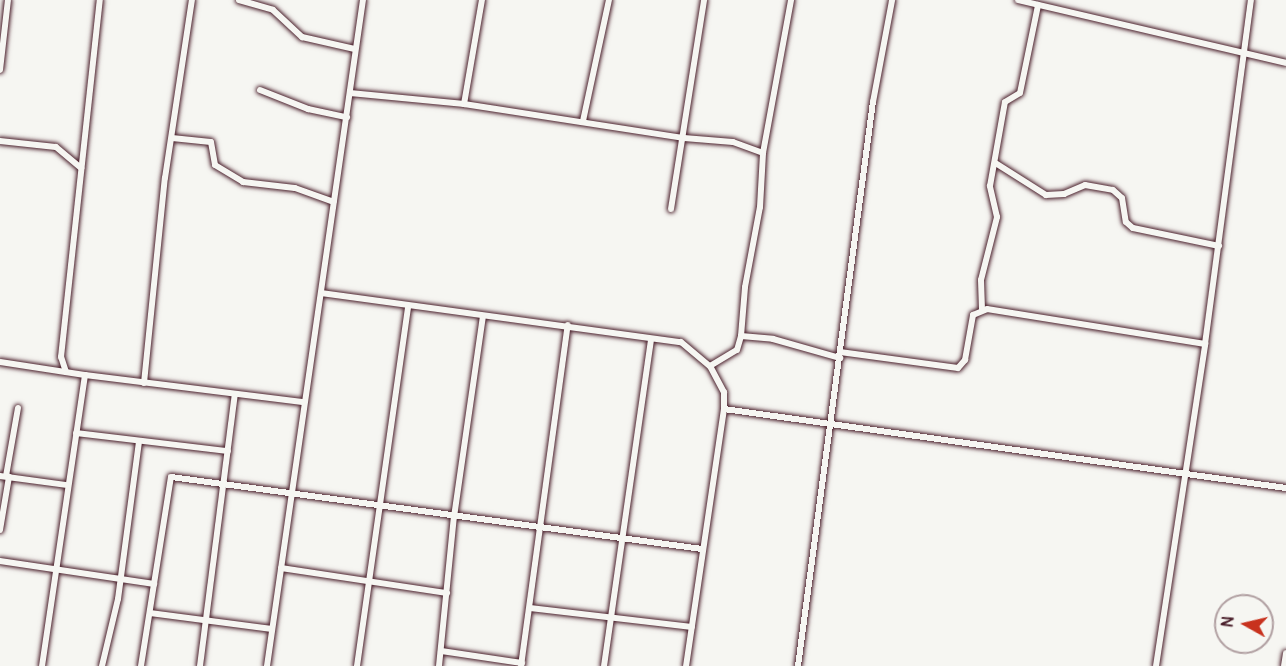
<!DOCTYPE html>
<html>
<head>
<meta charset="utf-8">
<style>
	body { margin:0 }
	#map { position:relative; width:1286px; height:666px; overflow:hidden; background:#f6f6f2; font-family:Pangolin,sans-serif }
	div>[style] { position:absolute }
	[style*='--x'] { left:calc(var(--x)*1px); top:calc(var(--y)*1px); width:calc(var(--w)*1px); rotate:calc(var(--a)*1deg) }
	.roads { filter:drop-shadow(0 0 2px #4a1f2b) drop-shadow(0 0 2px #4a1f2b) }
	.street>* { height:6px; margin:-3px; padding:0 3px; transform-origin:3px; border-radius:3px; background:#f6f6f2 }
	span { translate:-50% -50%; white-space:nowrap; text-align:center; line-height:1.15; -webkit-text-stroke:4.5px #f6f6f2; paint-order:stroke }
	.north { position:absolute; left:1214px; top:594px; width:60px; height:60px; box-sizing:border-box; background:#f6f6f2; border:2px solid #b1a0a2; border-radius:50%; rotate:278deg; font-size:16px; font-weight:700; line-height:24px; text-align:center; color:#4a1f2b }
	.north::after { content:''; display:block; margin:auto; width:21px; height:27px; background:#c8321e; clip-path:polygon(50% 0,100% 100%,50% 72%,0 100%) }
</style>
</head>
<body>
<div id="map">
	<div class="roads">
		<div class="street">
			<i style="--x:239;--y:0;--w:35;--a:16"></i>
			<i style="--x:273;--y:10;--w:40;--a:43"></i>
			<i style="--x:302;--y:37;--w:54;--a:12.8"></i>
			<i style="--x:1018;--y:0;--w:275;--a:13.2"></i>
			<i style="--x:0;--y:70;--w:70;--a:-83.5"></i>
			<i style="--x:260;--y:90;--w:52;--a:21.6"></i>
			<i style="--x:308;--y:109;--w:40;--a:12"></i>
			<i style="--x:350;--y:93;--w:115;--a:5.5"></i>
			<i style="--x:464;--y:104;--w:223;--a:8.8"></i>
			<i style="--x:684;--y:138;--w:49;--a:4.7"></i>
			<i style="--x:733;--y:142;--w:32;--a:20"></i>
			<i style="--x:464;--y:104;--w:106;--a:-80.2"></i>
			<i style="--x:583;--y:121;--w:124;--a:-77.9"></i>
			<i style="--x:172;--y:138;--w:39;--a:6"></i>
			<i style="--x:211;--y:142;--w:23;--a:80"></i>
			<i style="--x:215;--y:165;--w:33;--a:31"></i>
			<i style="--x:243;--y:182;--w:52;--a:6.6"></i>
			<i style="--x:295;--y:188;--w:41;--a:19.7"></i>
			<i style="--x:0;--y:141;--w:56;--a:6.1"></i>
			<i style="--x:56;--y:147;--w:33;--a:40"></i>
			<i style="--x:997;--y:164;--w:58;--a:32.3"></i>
			<i style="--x:1046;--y:195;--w:18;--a:-3"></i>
			<i style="--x:1064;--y:194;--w:23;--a:-23"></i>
			<i style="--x:1085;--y:185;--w:28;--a:10"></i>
			<i style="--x:1113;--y:190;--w:12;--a:42"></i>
			<i style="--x:1122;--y:198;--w:24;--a:81"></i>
			<i style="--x:1126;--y:222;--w:9;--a:41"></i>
			<i style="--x:1133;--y:228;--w:88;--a:11.8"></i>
			<i style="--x:671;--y:209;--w:212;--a:-81"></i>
			<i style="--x:321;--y:293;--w:363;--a:7.8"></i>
			<i style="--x:681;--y:342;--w:38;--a:40"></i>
			<i style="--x:710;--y:366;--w:30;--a:62"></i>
			<i style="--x:724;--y:392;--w:17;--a:90"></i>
			<i style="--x:724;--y:409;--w:260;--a:98.4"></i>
			<i style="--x:982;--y:309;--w:29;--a:-92"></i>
			<i style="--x:981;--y:280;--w:65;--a:-75.7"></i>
			<i style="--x:997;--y:217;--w:32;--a:-103"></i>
			<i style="--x:990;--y:186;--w:85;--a:-79.9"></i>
			<i style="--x:1005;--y:102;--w:17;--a:-31"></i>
			<i style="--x:1020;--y:93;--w:90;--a:-78.4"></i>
			<i style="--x:741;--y:336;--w:32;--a:5"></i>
			<i style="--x:773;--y:339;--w:70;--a:15.8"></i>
			<i style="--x:840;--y:352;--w:119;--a:7.7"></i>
			<i style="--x:958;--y:368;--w:11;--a:-49"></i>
			<i style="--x:965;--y:360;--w:46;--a:-79.9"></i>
			<i style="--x:973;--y:315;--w:15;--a:-23"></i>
			<i style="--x:987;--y:309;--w:221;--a:9.1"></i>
			<i style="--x:0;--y:362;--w:86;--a:8.7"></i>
			<i style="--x:85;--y:375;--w:294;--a:98.4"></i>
			<i style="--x:710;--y:366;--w:31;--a:-31"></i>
			<i style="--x:737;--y:350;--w:15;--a:-74"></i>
			<i style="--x:741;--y:336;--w:49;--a:-85.3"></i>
			<i style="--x:745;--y:287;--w:81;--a:-79.4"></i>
			<i style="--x:760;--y:207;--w:54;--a:-86.8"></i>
			<i style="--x:763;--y:153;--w:156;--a:-79.6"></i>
			<i style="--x:66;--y:372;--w:16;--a:-108"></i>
			<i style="--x:61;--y:357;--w:359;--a:-83.8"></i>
			<i style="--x:85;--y:375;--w:219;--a:7.1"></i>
			<i style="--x:144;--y:383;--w:206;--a:-84.2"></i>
			<i style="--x:165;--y:178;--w:180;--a:-81.4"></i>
			<i style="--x:724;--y:409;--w:568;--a:8"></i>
			<i style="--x:76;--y:433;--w:153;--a:6.8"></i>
			<i style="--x:0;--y:476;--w:68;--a:7.7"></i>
			<i style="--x:6;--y:476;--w:69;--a:-80"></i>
			<i style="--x:0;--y:530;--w:54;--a:-80.4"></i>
			<i style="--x:0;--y:561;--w:156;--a:8.5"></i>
			<i style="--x:281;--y:568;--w:168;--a:8.6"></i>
			<i style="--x:530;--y:608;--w:163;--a:6.7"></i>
			<i style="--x:150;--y:613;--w:123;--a:7.5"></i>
			<i style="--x:441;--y:651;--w:82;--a:8.4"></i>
			<i style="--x:102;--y:666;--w:69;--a:-76.6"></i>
			<i style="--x:118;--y:599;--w:159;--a:-82.4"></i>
			<i style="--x:141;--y:666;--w:191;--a:-81"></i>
			<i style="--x:171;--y:477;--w:536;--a:7.72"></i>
			<i style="--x:200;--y:666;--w:274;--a:-82.7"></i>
			<i style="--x:267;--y:666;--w:673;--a:-81.8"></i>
			<i style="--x:357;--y:666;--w:364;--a:-81.9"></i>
			<i style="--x:439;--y:666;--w:150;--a:-84.3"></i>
			<i style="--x:454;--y:517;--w:203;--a:-81.8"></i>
			<i style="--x:521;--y:666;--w:344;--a:-82.2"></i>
			<i style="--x:604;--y:666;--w:329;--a:-81.8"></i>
			<i style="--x:798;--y:666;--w:569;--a:-82.43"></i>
			<i style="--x:873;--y:102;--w:104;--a:-79.4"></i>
			<i style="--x:1156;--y:666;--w:326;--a:-81.3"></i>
			<i style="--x:1205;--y:344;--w:347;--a:-82.4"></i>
			<i style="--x:1284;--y:666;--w:13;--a:-81"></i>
		</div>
	</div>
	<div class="north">N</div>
</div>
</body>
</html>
